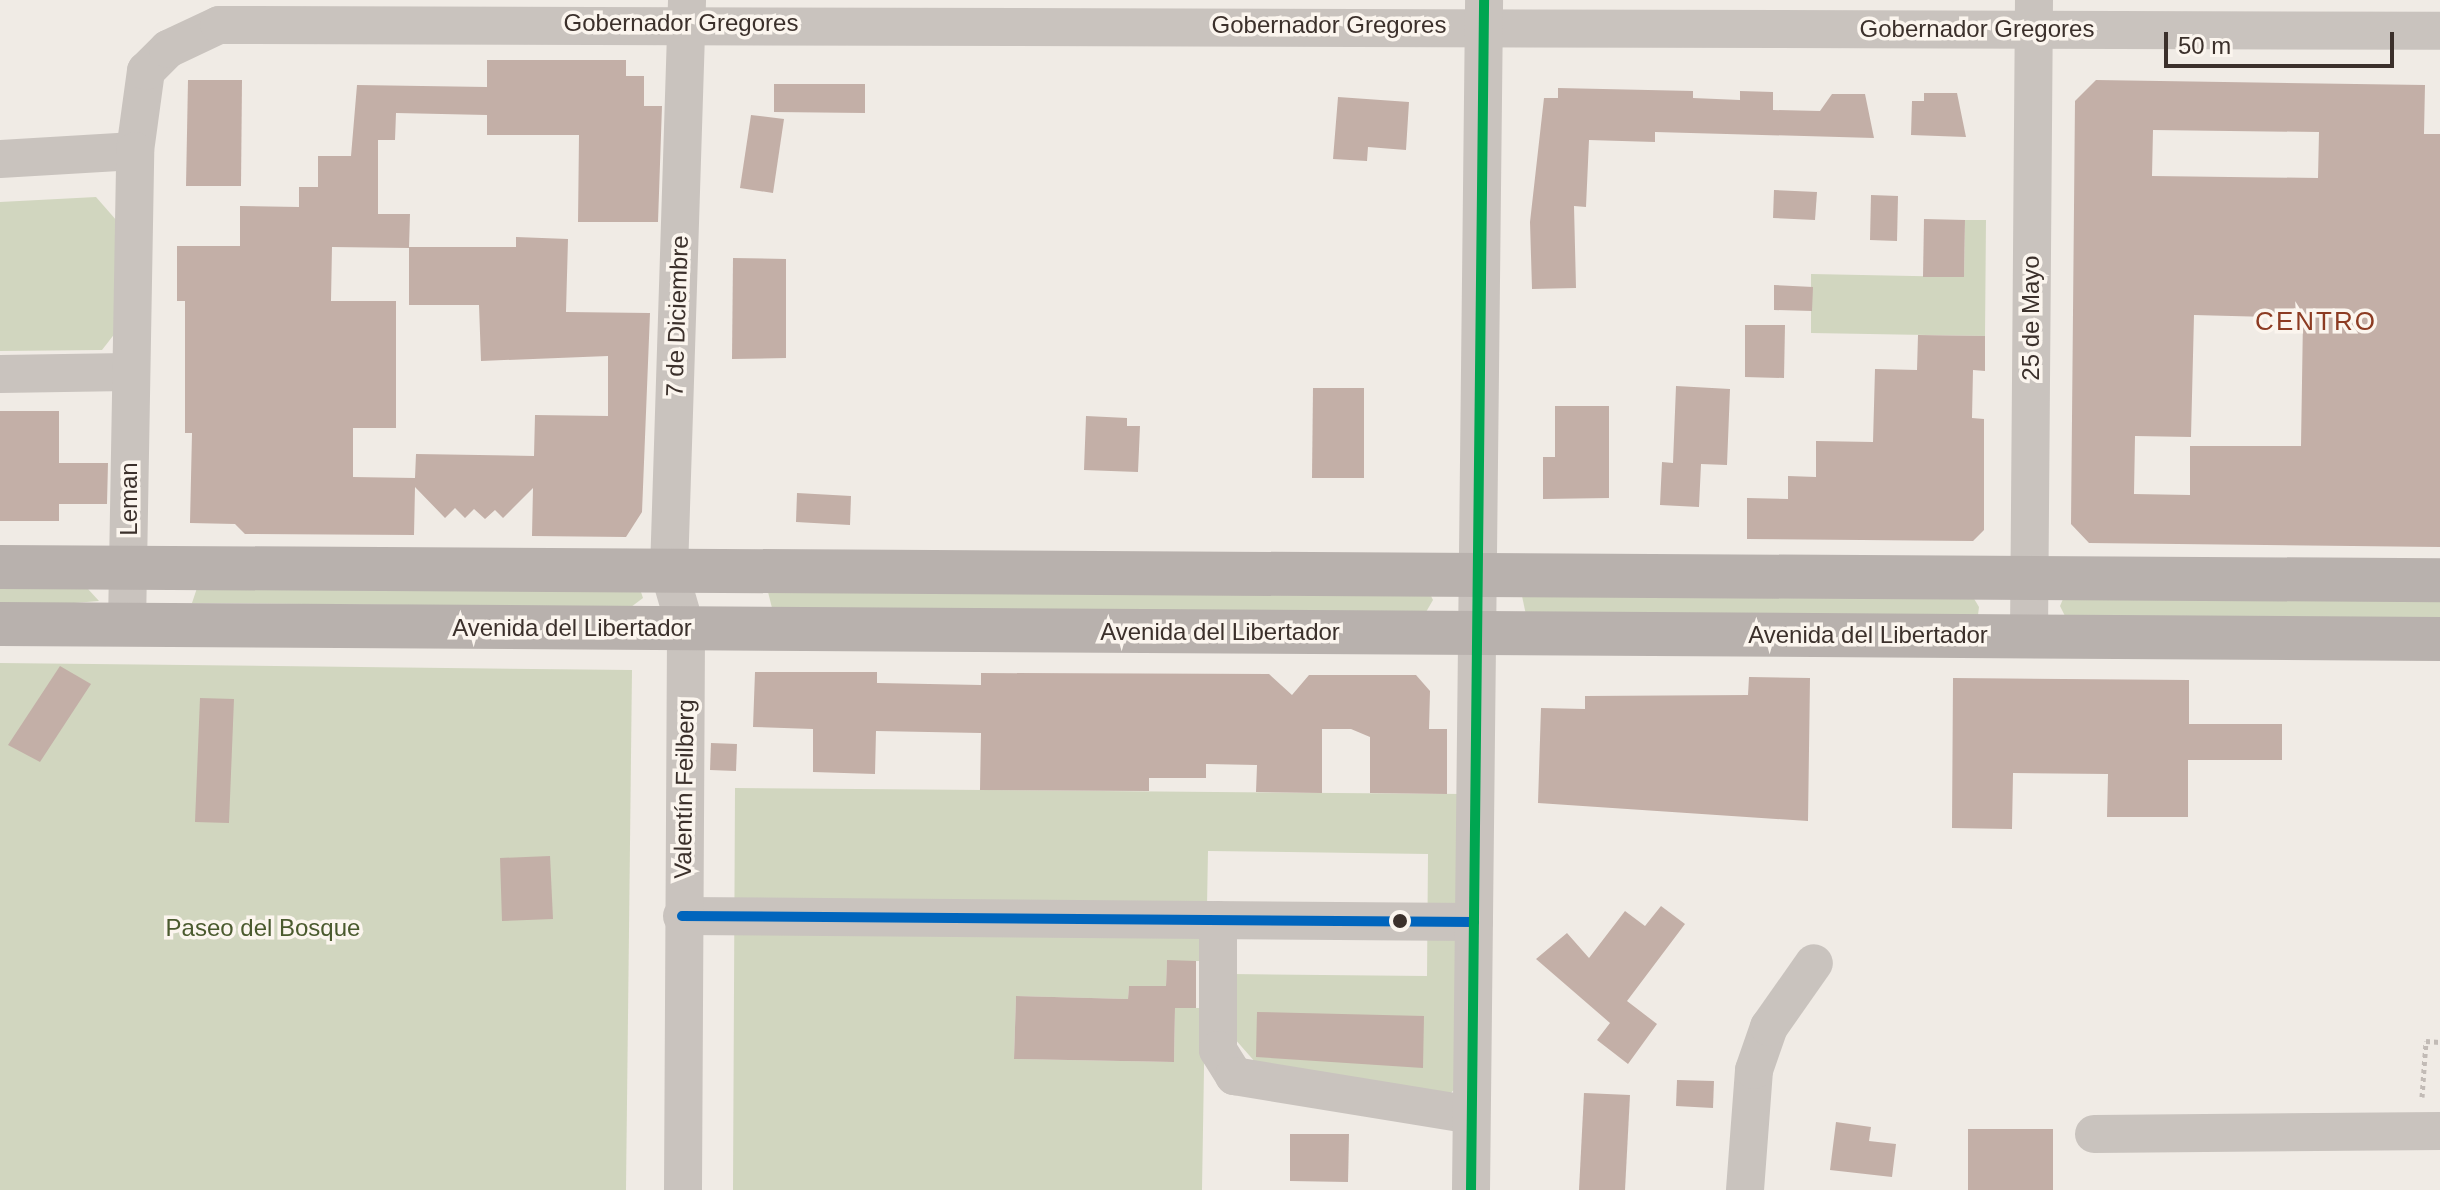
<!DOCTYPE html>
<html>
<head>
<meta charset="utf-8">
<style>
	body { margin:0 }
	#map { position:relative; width:2440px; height:1190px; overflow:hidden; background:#f0ebe5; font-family:Helvetica,sans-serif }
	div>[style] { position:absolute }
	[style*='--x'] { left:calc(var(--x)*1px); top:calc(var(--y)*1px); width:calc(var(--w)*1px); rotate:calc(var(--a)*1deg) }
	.green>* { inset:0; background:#d1d6bf }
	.building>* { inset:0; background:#c3afa7 }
	.path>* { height:5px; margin-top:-2.5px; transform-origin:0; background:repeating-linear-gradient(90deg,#c2bbb6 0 4px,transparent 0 8px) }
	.minor>* { height:38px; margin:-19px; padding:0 19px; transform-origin:19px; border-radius:19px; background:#c9c3be }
	.major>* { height:44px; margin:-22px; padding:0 22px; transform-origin:22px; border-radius:22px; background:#b8b1ad }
	.bus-1>* { height:10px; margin:-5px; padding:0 5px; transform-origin:5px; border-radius:5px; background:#0065bd }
	.bus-2>* { height:10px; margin:-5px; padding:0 5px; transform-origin:5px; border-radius:5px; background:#00a651 }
	.dots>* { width:22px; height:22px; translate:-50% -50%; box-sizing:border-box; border:4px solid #fbf5ee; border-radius:50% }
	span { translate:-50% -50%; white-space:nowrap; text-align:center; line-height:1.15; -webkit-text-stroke:7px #fbf5ee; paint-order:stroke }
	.street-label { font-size:24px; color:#3b302b }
	.park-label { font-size:24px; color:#4a5a2e }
	.neighbourhood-label { font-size:26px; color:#8c3b22; letter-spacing:2px }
	.scale { position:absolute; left:2164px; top:32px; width:230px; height:36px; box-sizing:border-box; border:4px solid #3b302b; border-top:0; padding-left:10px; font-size:24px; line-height:28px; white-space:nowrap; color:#3b302b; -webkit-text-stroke:6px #fbf5ee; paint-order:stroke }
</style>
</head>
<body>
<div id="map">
	<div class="green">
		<i style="clip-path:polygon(96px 197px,117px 221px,116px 332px,102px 350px,0 351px,0 202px)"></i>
		<i style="clip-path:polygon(1965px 220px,1986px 220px,1985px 336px,1811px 333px,1811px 274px,1964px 277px)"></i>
		<i style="clip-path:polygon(0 588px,88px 589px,99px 601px,0 609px)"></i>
		<i style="clip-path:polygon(197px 588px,640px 589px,643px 598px,631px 607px,192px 603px)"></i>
		<i style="clip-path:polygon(768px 592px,1431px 596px,1433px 600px,1426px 612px,772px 608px)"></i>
		<i style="clip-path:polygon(1522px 596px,1973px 597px,1979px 607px,1978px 615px,1526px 615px)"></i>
		<i style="clip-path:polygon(2440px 597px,2440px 624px,2066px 618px,2060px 606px,2063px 599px)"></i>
		<i style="clip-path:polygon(0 663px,632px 670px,626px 1190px,0 1190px)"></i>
		<i style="clip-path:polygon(735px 788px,1464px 794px,1458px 1085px,1451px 1093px,1256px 1063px,1234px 1038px,1231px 974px,1427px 976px,1428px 854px,1208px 851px,1206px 961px,1167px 961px,1166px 986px,1129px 986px,1128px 999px,1016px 996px,1014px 1059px,1174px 1062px,1175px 1008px,1205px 1008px,1202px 1190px,733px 1190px)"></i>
	</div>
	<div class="building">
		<i style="clip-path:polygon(487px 60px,626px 60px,626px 76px,644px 76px,644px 106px,662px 106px,658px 222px,578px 222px,579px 135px,487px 135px,487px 115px,396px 113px,395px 140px,378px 140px,378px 214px,410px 214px,409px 248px,332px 247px,331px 301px,396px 301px,396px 428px,353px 428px,353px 477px,415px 478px,416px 454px,534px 456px,535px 415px,608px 416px,608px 356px,481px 361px,479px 305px,409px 305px,409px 247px,516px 247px,516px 237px,568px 239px,566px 312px,650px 313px,642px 512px,626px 537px,532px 536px,533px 488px,503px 518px,495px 510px,485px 519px,474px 509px,465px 518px,455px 508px,445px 518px,415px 487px,414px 535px,245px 534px,235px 524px,190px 523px,192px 433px,185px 433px,185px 301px,177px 301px,177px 246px,240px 246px,240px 206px,299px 207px,299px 187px,318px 187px,318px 156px,351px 156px,357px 85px,487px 87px)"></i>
		<i style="clip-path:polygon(188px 80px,242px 80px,241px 186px,186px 186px)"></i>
		<i style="clip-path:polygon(evenodd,2096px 80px,2425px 85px,2424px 134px,2440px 134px,2440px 547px,2089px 543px,2071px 524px,2075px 101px,2096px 80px,2153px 130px,2319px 132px,2318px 178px,2152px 176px,2153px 130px,2096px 80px,2194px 315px,2303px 318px,2301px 446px,2190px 446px,2190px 495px,2134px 494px,2135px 436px,2191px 437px,2194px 315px)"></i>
		<i style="clip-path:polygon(774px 84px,865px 84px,865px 113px,774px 112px)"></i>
		<i style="clip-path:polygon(1558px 88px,1693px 91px,1693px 98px,1740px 100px,1740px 91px,1773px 92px,1773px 110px,1820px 111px,1832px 94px,1865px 94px,1874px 138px,1655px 132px,1655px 142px,1589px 140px,1586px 207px,1574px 206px,1576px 288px,1532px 289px,1530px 222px,1544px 98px,1558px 98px)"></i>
		<i style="clip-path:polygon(1924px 93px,1957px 93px,1966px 137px,1911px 135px,1912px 101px,1924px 101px)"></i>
		<i style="clip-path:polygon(1338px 97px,1409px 102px,1406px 150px,1368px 147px,1367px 161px,1333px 159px)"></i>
		<i style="clip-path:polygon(751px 115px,784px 119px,773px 193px,740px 188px)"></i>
		<i style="clip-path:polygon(1774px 190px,1817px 192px,1815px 220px,1773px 218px)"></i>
		<i style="clip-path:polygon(1871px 195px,1898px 196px,1897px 241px,1870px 240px)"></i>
		<i style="clip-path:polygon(1924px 219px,1965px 220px,1964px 277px,1923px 277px)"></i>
		<i style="clip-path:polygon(733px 258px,786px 259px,786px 358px,732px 359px)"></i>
		<i style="clip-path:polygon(1774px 285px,1813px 287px,1812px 311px,1774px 310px)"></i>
		<i style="clip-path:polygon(1745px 325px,1785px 325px,1784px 378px,1745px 377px)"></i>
		<i style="clip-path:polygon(1918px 335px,1985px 336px,1985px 371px,1973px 370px,1972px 418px,1984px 419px,1984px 530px,1973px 541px,1747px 539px,1747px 498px,1788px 499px,1788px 476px,1816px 477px,1816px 441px,1873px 442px,1875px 369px,1917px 370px)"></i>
		<i style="clip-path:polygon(1676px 386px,1730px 389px,1727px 465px,1701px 464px,1699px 507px,1660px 505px,1662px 462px,1673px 463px)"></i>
		<i style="clip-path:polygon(1313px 388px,1364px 388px,1364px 478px,1312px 478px)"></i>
		<i style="clip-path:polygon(1555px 406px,1609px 406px,1609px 498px,1543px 499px,1543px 457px,1555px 457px)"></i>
		<i style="clip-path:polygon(0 411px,59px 411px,59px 463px,108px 463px,107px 504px,59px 504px,59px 521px,0 521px)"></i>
		<i style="clip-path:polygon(1086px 416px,1127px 418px,1127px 426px,1140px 426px,1138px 472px,1084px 470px)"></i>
		<i style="clip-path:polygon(797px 493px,851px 496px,850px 525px,796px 522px)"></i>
		<i style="clip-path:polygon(60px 666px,91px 684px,40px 762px,8px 745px)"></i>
		<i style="clip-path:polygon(755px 672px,877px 672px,877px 683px,981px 685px,981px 673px,1269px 674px,1292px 695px,1309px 675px,1416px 675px,1430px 691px,1429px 729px,1447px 729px,1447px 794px,1370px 793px,1370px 737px,1351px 729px,1322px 729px,1322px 793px,1256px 792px,1257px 765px,1206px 764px,1206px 778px,1149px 778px,1149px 791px,980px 790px,981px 733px,876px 731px,875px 774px,813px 772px,813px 729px,753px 727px)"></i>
		<i style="clip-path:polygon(1749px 677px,1810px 678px,1808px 821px,1538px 803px,1541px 708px,1585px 709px,1585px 696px,1748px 695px)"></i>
		<i style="clip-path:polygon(1953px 678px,2189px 680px,2189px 724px,2282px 724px,2282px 760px,2188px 760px,2188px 817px,2107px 817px,2108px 774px,2013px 773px,2012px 829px,1952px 828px)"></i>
		<i style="clip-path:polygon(200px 698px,234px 699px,229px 823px,195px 822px)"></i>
		<i style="clip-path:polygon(711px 743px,737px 744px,736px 771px,710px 770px)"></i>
		<i style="clip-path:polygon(550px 856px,553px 919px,502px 921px,500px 858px)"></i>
		<i style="clip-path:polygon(1661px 906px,1685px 924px,1627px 1001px,1657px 1024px,1628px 1064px,1597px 1040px,1610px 1023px,1536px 959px,1567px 933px,1589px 958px,1625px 911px,1645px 926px)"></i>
		<i style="clip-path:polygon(1167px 960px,1196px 961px,1196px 1008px,1175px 1008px,1174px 1062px,1014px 1059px,1016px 996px,1128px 999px,1129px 986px,1166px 986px)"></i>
		<i style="clip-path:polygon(1257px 1012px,1424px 1016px,1423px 1068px,1256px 1057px)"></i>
		<i style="clip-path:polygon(1677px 1080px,1714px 1081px,1713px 1108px,1676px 1106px)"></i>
		<i style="clip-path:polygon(1584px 1093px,1630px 1095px,1625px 1190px,1579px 1190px)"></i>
		<i style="clip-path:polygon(1836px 1122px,1871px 1127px,1869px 1141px,1896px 1144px,1892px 1177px,1830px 1170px)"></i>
		<i style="clip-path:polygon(1968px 1129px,2053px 1129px,2053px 1190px,1968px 1190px)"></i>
		<i style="clip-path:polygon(1290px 1134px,1349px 1134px,1348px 1182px,1290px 1181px)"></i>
	</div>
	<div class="path">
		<i style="--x:2422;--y:1097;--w:56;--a:-85.9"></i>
		<i style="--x:2426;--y:1041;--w:14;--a:4"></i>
	</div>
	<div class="minor">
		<i style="--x:0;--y:159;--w:135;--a:-3.4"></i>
		<i style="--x:135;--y:151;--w:81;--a:-82.2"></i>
		<i style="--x:146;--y:71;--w:31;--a:-45"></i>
		<i style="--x:168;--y:49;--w:56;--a:-25.2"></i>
		<i style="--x:219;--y:25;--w:2221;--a:0.15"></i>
		<i style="--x:0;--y:374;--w:128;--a:-0.9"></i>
		<i style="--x:127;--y:625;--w:474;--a:-89"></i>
		<i style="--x:2029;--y:635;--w:635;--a:-89.55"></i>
		<i style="--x:682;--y:916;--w:792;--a:0.43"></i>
		<i style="--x:1218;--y:920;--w:130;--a:90"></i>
		<i style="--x:1218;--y:1050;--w:31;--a:58"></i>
		<i style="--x:1234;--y:1076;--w:240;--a:9.3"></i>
		<i style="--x:2094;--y:1134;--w:346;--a:-0.5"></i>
		<i style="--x:683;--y:1190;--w:561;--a:-89.69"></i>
		<i style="--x:686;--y:629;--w:60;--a:-106.3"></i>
		<i style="--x:669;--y:571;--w:571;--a:-88.19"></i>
		<i style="--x:1471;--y:1190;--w:1189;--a:-89.37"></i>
		<i style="--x:1745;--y:1190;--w:120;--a:-85.7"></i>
		<i style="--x:1754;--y:1070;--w:46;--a:-70.8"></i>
		<i style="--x:1769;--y:1027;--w:78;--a:-54.9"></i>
	</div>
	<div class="major">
		<i style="--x:0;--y:567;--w:2440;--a:0.31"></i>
		<i style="--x:0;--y:624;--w:2440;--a:0.35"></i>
	</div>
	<div class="bus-1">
		<i style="--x:682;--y:916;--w:792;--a:0.43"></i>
	</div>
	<div class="bus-2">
		<i style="--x:1471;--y:1190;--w:1190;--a:-89.37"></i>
	</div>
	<div class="dots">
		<i style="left:1400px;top:921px;background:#3b302b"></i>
	</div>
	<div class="street-label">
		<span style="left:681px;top:23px">Gobernador Gregores</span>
		<span style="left:1329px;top:25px">Gobernador Gregores</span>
		<span style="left:1977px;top:29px">Gobernador Gregores</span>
		<span style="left:677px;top:316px;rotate:-88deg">7 de Diciembre</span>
		<span style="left:2031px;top:318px;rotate:-90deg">25 de Mayo</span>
		<span style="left:129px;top:499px;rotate:-90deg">Leman</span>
		<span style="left:572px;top:628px">Avenida del Libertador</span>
		<span style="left:1220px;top:632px">Avenida del Libertador</span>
		<span style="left:1868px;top:635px">Avenida del Libertador</span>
		<span style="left:684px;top:789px;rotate:-89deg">Valentín Feilberg</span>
	</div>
	<div class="park-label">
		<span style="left:263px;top:928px">Paseo del Bosque</span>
	</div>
	<div class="neighbourhood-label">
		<span style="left:2316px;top:322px">CENTRO</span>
	</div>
	<div class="scale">50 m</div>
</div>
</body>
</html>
